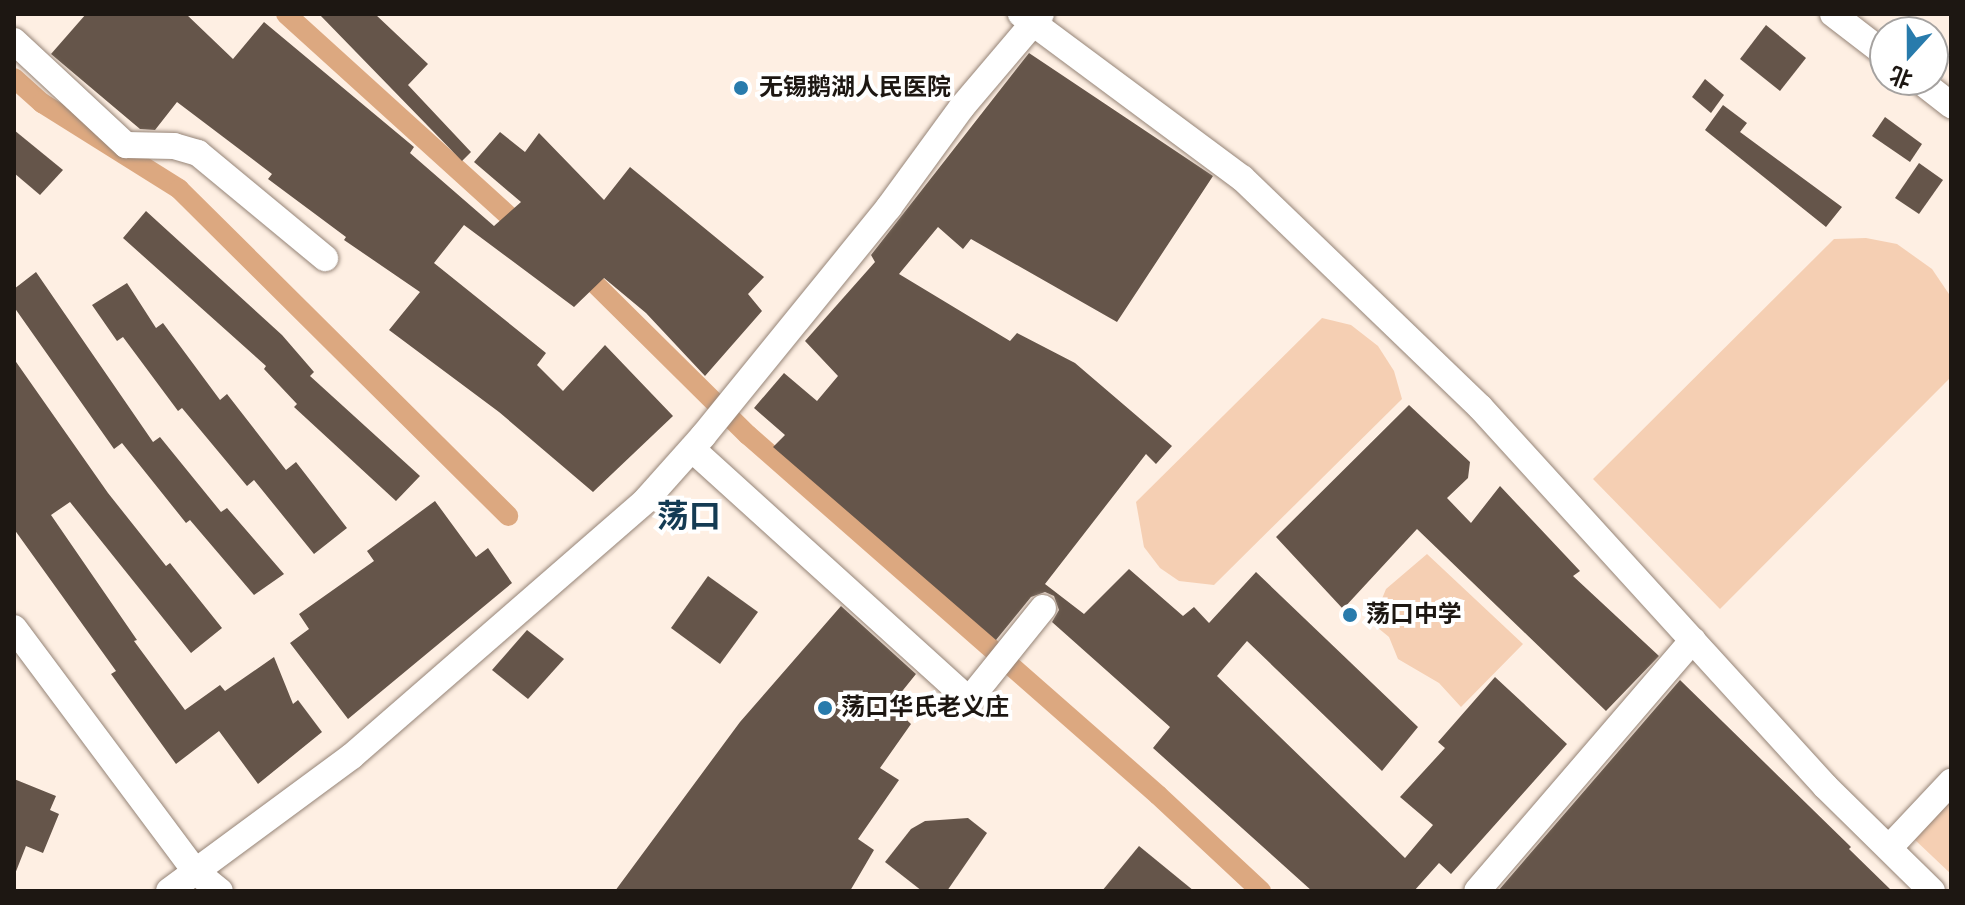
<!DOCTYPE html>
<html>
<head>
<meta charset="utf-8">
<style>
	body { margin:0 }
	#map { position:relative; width:1965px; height:905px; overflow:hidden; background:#feefe3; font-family:"DejaVu Sans","Noto Sans SC",sans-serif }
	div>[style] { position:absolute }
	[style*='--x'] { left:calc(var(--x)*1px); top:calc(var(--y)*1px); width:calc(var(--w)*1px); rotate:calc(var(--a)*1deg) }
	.green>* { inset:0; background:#f5cfb3 }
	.canal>* { height:20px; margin:-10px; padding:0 10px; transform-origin:10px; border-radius:10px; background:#dca880 }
	.building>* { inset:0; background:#65554a }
	.roads { filter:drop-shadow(0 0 2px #958477) drop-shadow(0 0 2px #958477) }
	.minor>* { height:26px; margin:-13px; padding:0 13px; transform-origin:13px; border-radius:13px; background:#fff }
	.dots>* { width:22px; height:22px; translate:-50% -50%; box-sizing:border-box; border:4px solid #fff; border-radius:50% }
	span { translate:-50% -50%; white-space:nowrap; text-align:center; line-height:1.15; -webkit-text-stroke:8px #fff; paint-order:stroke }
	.poi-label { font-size:24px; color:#1d1712; font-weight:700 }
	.left { translate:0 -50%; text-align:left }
	.district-label { font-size:32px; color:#143b53; font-weight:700 }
	.frame { position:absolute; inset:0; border:16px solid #1d1712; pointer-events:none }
	.north { position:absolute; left:1869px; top:16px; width:80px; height:80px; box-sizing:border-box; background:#fff; border:2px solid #a5a2a0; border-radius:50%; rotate:201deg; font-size:22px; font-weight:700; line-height:32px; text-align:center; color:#1d1712 }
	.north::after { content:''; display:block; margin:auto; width:28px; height:36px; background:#287bac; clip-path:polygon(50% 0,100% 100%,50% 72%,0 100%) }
</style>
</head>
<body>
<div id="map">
	<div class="green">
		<i style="clip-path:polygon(1866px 238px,1897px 244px,1932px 269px,1951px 297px,1951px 377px,1720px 609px,1593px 479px,1834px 239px)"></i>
		<i style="clip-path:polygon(1322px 318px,1351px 325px,1378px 346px,1394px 371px,1402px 399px,1214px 585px,1179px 581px,1160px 568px,1144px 547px,1136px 502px)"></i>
		<i style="clip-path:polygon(1427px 554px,1523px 644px,1461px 707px,1439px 683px,1398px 659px,1389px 637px,1372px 623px,1386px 589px)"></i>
		<i style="clip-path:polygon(1951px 798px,1951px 874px,1913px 838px)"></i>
	</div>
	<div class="canal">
		<i style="--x:286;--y:14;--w:324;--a:42.2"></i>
		<i style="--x:14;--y:78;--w:38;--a:42"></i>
		<i style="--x:42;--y:103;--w:162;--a:32.1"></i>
		<i style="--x:179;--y:189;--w:464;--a:44.8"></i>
		<i style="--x:579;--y:268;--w:238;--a:44.7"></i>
		<i style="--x:748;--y:435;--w:546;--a:41.28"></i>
		<i style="--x:1158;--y:795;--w:141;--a:43"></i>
	</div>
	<div class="building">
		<i style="clip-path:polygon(86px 14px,186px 14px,233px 59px,264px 22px,414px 147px,410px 153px,494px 226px,521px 202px,474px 162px,500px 132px,525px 152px,539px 133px,604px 200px,630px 167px,764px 277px,748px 294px,762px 311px,705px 376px,646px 313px,604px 278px,574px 307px,464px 225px,434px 263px,546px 353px,537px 365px,563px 391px,605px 345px,673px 416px,593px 492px,499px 412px,389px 330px,420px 292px,344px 240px,346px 237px,268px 179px,272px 174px,177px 102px,155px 130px,140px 129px,51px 54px)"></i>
		<i style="clip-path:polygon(319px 14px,375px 14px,428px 64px,408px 85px,471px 152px,462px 161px)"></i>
		<i style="clip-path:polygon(1766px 25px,1806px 58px,1780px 91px,1740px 59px)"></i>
		<i style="clip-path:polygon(1029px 53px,1213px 176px,1117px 322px,971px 239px,963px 249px,938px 227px,899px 274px,1010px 341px,1017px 333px,1075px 363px,1172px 446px,1156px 464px,1146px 454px,1045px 584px,1084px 614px,1129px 569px,1183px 616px,1194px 607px,1209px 623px,1256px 572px,1418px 727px,1382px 771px,1247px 641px,1217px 676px,1405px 858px,1433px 825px,1400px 797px,1445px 748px,1438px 742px,1495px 677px,1567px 744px,1451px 874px,1439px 863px,1414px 891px,1312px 891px,1153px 748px,1170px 727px,1052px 622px,1059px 610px,1054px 596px,1045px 592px,1031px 597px,996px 640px,773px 447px,785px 435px,754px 408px,784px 373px,817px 401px,838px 376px,805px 341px,875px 262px,871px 255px)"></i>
		<i style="clip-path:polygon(1705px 79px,1724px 95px,1711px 113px,1692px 97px)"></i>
		<i style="clip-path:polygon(1723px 105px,1747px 123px,1740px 132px,1842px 207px,1826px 227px,1705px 130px)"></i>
		<i style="clip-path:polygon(1885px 117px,1922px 144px,1910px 162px,1872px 136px)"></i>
		<i style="clip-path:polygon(14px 130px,63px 170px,40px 195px,14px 173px)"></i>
		<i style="clip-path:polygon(1919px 163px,1943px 180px,1919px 214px,1895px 198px)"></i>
		<i style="clip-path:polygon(146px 211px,282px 335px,314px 372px,310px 376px,420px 476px,396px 501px,294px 407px,297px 404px,264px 369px,266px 366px,123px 238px)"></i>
		<i style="clip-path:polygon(36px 272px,153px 442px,160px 437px,221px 512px,227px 508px,284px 574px,254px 595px,190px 520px,186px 523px,122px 443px,114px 449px,14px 307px,14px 289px)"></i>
		<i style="clip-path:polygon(127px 283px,156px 328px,163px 323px,220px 400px,227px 394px,286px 470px,296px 462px,347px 528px,314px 554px,254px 480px,247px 486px,182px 408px,178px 411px,123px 337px,117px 341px,92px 305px)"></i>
		<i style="clip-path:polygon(14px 359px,108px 493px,166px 566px,170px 563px,222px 628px,191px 653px,70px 502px,51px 515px,137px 640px,134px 641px,185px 710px,220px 685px,225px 691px,274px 657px,293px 704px,298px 700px,322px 732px,258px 784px,219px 731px,176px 764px,111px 674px,116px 671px,14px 529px)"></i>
		<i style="clip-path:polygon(1409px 405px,1470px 462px,1468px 478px,1447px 498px,1471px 523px,1500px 486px,1580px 571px,1573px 576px,1659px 656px,1606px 711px,1417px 529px,1343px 609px,1276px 537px)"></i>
		<i style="clip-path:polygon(435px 501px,476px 557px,488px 548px,512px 583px,348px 719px,290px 643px,309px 629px,299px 614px,374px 561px,367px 551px)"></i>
		<i style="clip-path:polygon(708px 576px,758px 612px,720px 664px,671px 628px)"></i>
		<i style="clip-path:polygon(841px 606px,916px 674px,891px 705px,911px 724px,880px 768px,899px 780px,858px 839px,874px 850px,850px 891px,615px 891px,740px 722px)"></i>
		<i style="clip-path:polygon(527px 630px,564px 659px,528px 699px,492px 670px)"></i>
		<i style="clip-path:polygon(1680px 680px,1851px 847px,1849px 849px,1892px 891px,1498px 891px)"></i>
		<i style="clip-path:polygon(14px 779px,56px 796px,50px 810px,59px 814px,43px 853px,26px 846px,15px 874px)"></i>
		<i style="clip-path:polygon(968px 818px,987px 833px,947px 891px,922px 891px,885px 862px,911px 829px,925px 821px)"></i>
		<i style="clip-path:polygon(1139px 846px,1194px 891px,1102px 891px)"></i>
	</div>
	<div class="roads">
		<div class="minor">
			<i style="--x:1021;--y:14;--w:275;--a:36.6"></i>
			<i style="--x:1242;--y:178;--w:330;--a:43.9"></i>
			<i style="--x:1480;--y:407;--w:513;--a:47.69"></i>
			<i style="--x:1825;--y:786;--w:150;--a:44.5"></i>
			<i style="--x:1833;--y:14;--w:66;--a:37.6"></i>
			<i style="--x:14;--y:41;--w:153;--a:42.9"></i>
			<i style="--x:126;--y:145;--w:48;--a:1.2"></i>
			<i style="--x:174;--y:146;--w:25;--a:16"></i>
			<i style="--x:198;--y:153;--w:165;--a:39.6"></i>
			<i style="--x:1919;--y:80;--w:41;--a:38"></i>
			<i style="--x:692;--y:449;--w:374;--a:42.2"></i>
			<i style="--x:969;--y:700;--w:118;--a:-51.2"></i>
			<i style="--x:14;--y:628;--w:303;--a:53.3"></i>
			<i style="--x:195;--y:871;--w:32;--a:39"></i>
			<i style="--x:1889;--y:848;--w:91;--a:-46.8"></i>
			<i style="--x:169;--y:891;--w:227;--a:-36.4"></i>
			<i style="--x:352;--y:756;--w:390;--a:-41"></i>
			<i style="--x:646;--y:500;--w:86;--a:-48.3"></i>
			<i style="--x:703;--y:436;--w:295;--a:-50.9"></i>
			<i style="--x:889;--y:207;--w:124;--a:-53.9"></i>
			<i style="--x:962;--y:107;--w:122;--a:-49.7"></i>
			<i style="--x:1477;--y:891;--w:331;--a:-49.3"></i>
		</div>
	</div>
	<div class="dots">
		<i style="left:741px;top:88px;background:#287bac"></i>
		<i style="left:1350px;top:615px;background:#287bac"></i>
		<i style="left:825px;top:708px;background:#287bac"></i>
	</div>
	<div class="poi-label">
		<span class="left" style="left:759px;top:88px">无锡鹅湖人民医院</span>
		<span class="left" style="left:1366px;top:615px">荡口中学</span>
		<span class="left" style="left:841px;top:708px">荡口华氏老义庄</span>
	</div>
	<div class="district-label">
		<span style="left:689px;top:516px">荡口</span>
	</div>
	<div class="frame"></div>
	<div class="north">北</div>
</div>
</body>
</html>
